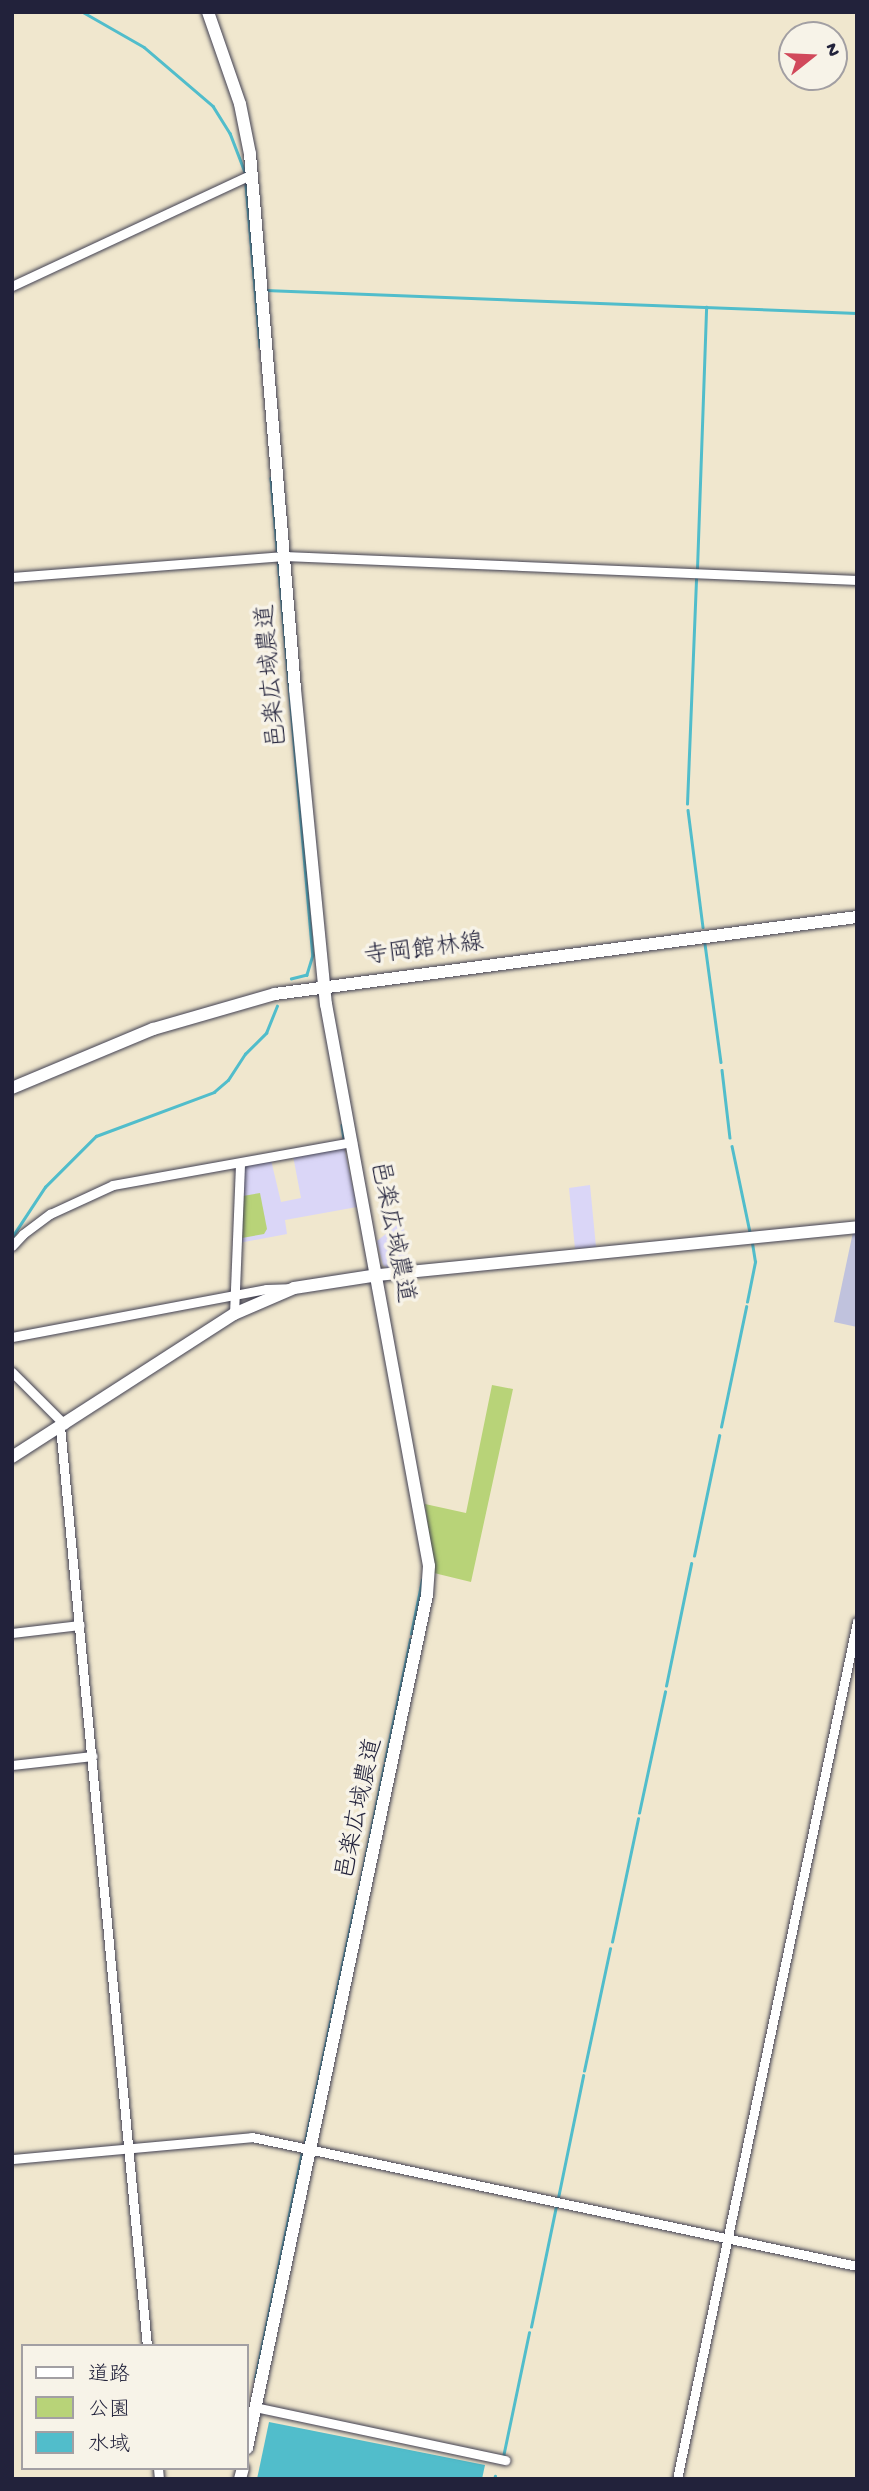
<!DOCTYPE html>
<html>
<head>
<meta charset="utf-8">
<style>
	body { margin:0 }
	#map { position:relative; width:869px; height:2491px; overflow:hidden; background:#f0e7ce; font-family:"Gochi Hand","Klee One",sans-serif }
	div>[style] { position:absolute }
	[style*='--x'] { left:calc(var(--x)*1px); top:calc(var(--y)*1px); width:calc(var(--w)*1px); rotate:calc(var(--a)*1deg) }
	.built>* { inset:0; background:#dad6f7 }
	.industrial>* { inset:0; background:#c0c2dd }
	.green>* { inset:0; background:#b8d378 }
	.water>* { inset:0; background:#51bdcb }
	.stream>* { height:2.5px; margin:-1.25px; padding:0 1.25px; transform-origin:1.25px; border-radius:1.25px; background:#51bdcb }
	.roads { filter:drop-shadow(0 0 2px #414051) drop-shadow(0 0 2px #414051) }
	.street>* { height:9px; margin:-4.5px; padding:0 4.5px; transform-origin:4.5px; border-radius:4.5px; background:#fff }
	.secondary>* { height:12px; margin:-6px; padding:0 6px; transform-origin:6px; border-radius:6px; background:#fff }
	span { translate:-50% -50%; white-space:nowrap; text-align:center; line-height:1.15; -webkit-text-stroke:7px #f7f3e8; paint-order:stroke }
	.street-label { font-size:24px; color:#22223b }
	.frame { position:absolute; inset:0; border:14px solid #22223b; pointer-events:none }
	.legend { position:absolute; left:21px; top:2344px; width:228px; height:126px; box-sizing:border-box; background:#f7f3e8; border:2px solid #a29fa3; margin:0; padding:9px 12px; list-style:none; font-size:21px; color:#22223b }
	.legend li { display:flex; align-items:center; gap:14px; height:35px }
	.legend b { width:35px; border:2px solid #a29fa3 }
	.north { position:absolute; left:778px; top:21px; width:70px; height:70px; box-sizing:border-box; background:#f7f3e8; border:2px solid #a29fa3; border-radius:50%; rotate:72deg; font-size:19px; font-weight:700; line-height:28px; text-align:center; color:#22223b }
	.north::after { content:''; display:block; margin:auto; width:24px; height:32px; background:#d1495b; clip-path:polygon(50% 0,100% 100%,50% 72%,0 100%) }
</style>
</head>
<body>
<div id="map">
	<div class="built">
		<i style="clip-path:polygon(344px 1147px,357px 1207px,285px 1220px,287px 1234px,239px 1243px,243px 1166px,271px 1160px,281px 1202px,301px 1198px,293px 1156px)"></i>
		<i style="clip-path:polygon(590px 1185px,596px 1247px,575px 1249px,569px 1188px)"></i>
		<i style="clip-path:polygon(403px 1220px,409px 1267px,389px 1269px,383px 1265px,377px 1241px)"></i>
	</div>
	<div class="industrial">
		<i style="clip-path:polygon(853px 1232px,857px 1232px,857px 1327px,834px 1322px)"></i>
	</div>
	<div class="green">
		<i style="clip-path:polygon(260px 1193px,267px 1229px,264px 1234px,242px 1238px,243px 1196px)"></i>
		<i style="clip-path:polygon(492px 1385px,513px 1389px,471px 1582px,434px 1573px,425px 1504px,466px 1513px)"></i>
	</div>
	<div class="water">
		<i style="clip-path:polygon(269px 2422px,485px 2465px,482px 2479px,257px 2479px)"></i>
	</div>
	<div class="stream">
		<i style="--x:83;--y:12;--w:70;--a:29.8"></i>
		<i style="--x:144;--y:47;--w:91;--a:40.5"></i>
		<i style="--x:213;--y:106;--w:32;--a:58"></i>
		<i style="--x:230;--y:133;--w:42;--a:69"></i>
		<i style="--x:246;--y:185;--w:162;--a:85"></i>
		<i style="--x:265;--y:290;--w:592;--a:2.22"></i>
		<i style="--x:271;--y:478;--w:479;--a:85"></i>
		<i style="--x:313;--y:955;--w:21;--a:107"></i>
		<i style="--x:307;--y:975;--w:16;--a:166"></i>
		<i style="--x:697;--y:569;--w:262;--a:-88"></i>
		<i style="--x:687;--y:804;--w:228;--a:-87.7"></i>
		<i style="--x:688;--y:810;--w:118;--a:82.7"></i>
		<i style="--x:705;--y:944;--w:119;--a:82.3"></i>
		<i style="--x:722;--y:1070;--w:68;--a:83.3"></i>
		<i style="--x:342;--y:1125;--w:14;--a:82"></i>
		<i style="--x:732;--y:1146;--w:88;--a:78.2"></i>
		<i style="--x:12;--y:1237;--w:60;--a:-56.6"></i>
		<i style="--x:45;--y:1187;--w:72;--a:-45"></i>
		<i style="--x:96;--y:1136;--w:126;--a:-20.4"></i>
		<i style="--x:214;--y:1092;--w:18;--a:-41"></i>
		<i style="--x:228;--y:1080;--w:31;--a:-57"></i>
		<i style="--x:245;--y:1054;--w:30;--a:-45"></i>
		<i style="--x:266;--y:1033;--w:29;--a:-68"></i>
		<i style="--x:747;--y:1302;--w:41;--a:-78.7"></i>
		<i style="--x:755;--y:1262;--w:20;--a:-99"></i>
		<i style="--x:721;--y:1427;--w:123;--a:-78.2"></i>
		<i style="--x:694;--y:1556;--w:123;--a:-78.2"></i>
		<i style="--x:411;--y:1634;--w:55;--a:-78.5"></i>
		<i style="--x:666;--y:1686;--w:125;--a:-78.4"></i>
		<i style="--x:385;--y:1761;--w:124;--a:-78.3"></i>
		<i style="--x:639;--y:1813;--w:124;--a:-77.9"></i>
		<i style="--x:359;--y:1889;--w:126;--a:-78.5"></i>
		<i style="--x:612;--y:1942;--w:126;--a:-78.1"></i>
		<i style="--x:331;--y:2017;--w:125;--a:-78"></i>
		<i style="--x:584;--y:2071;--w:125;--a:-78"></i>
		<i style="--x:305;--y:2142;--w:123;--a:-78.2"></i>
		<i style="--x:558;--y:2198;--w:125;--a:-78.4"></i>
		<i style="--x:531;--y:2327;--w:124;--a:-78.3"></i>
		<i style="--x:255;--y:2379;--w:231;--a:-78.3"></i>
		<i style="--x:503;--y:2457;--w:127;--a:-78.2"></i>
		<i style="--x:494;--y:2479;--w:3;--a:-72"></i>
	</div>
	<div class="roads">
		<div class="street">
			<i style="--x:12;--y:286;--w:265;--a:-25"></i>
			<i style="--x:12;--y:577;--w:273;--a:-4.4"></i>
			<i style="--x:284;--y:556;--w:574;--a:2.4"></i>
			<i style="--x:12;--y:1246;--w:16;--a:-47"></i>
			<i style="--x:23;--y:1234;--w:34;--a:-37"></i>
			<i style="--x:50;--y:1214;--w:69;--a:-24.7"></i>
			<i style="--x:113;--y:1185;--w:243;--a:-10.2"></i>
			<i style="--x:234;--y:1314;--w:150;--a:-87.7"></i>
			<i style="--x:12;--y:1337;--w:258;--a:-10.7"></i>
			<i style="--x:266;--y:1289;--w:23;--a:-2"></i>
			<i style="--x:12;--y:1372;--w:74;--a:45"></i>
			<i style="--x:60;--y:1426;--w:924;--a:84.6"></i>
			<i style="--x:12;--y:1633;--w:68;--a:-6.7"></i>
			<i style="--x:12;--y:1765;--w:81;--a:-6.4"></i>
			<i style="--x:12;--y:2159;--w:241;--a:-5.2"></i>
			<i style="--x:252;--y:2137;--w:619;--a:12.04"></i>
			<i style="--x:255;--y:2407;--w:256;--a:12"></i>
			<i style="--x:158;--y:2468;--w:11;--a:85"></i>
			<i style="--x:677;--y:2479;--w:876;--a:-78.14"></i>
		</div>
		<div class="secondary">
			<i style="--x:208;--y:12;--w:97;--a:70.8"></i>
			<i style="--x:240;--y:104;--w:51;--a:78.7"></i>
			<i style="--x:250;--y:154;--w:537;--a:85.19"></i>
			<i style="--x:295;--y:689;--w:317;--a:84.4"></i>
			<i style="--x:326;--y:1004;--w:571;--a:79.61"></i>
			<i style="--x:429;--y:1566;--w:29;--a:94"></i>
			<i style="--x:427;--y:1595;--w:872;--a:101.92"></i>
			<i style="--x:12;--y:1088;--w:153;--a:-22.7"></i>
			<i style="--x:153;--y:1029;--w:127;--a:-16"></i>
			<i style="--x:275;--y:994;--w:587;--a:-7.54"></i>
			<i style="--x:12;--y:1457;--w:264;--a:-32.8"></i>
			<i style="--x:234;--y:1314;--w:65;--a:-23.4"></i>
			<i style="--x:294;--y:1288;--w:85;--a:-8.8"></i>
			<i style="--x:378;--y:1275;--w:481;--a:-5.7"></i>
			<i style="--x:240;--y:2479;--w:11;--a:-75"></i>
		</div>
	</div>
	<div class="street-label">
		<span style="left:273px;top:676px;rotate:-95deg">邑楽広域農道</span>
		<span style="left:424px;top:951px;rotate:-7deg">寺岡館林線</span>
		<span style="left:391px;top:1232px;rotate:79deg">邑楽広域農道</span>
		<span style="left:361px;top:1809px;rotate:-78deg">邑楽広域農道</span>
	</div>
	<div class="frame"></div>
	<ul class="legend">
	<li><b style="height:9px;background:#fff"></b>道路</li>
	<li><b style="height:19px;background:#b8d378"></b>公園</li>
	<li><b style="height:19px;background:#51bdcb"></b>水域</li>
	</ul>
	<div class="north">N</div>
</div>
</body>
</html>
